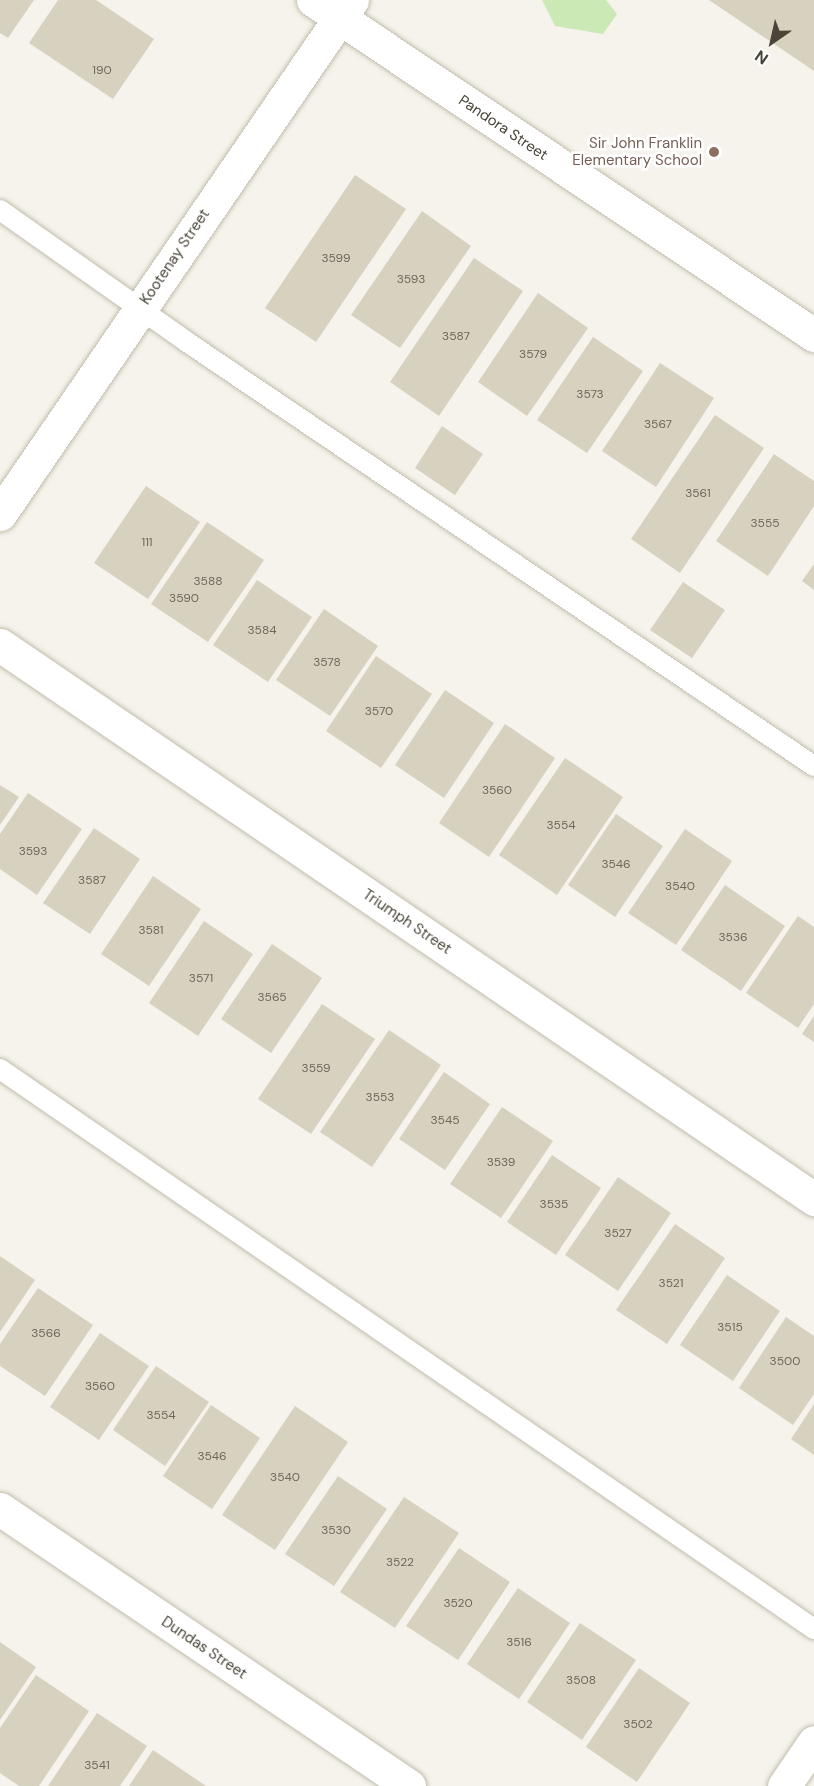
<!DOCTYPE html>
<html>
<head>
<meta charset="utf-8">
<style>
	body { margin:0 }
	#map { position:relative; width:814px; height:1786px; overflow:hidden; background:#f5f3eb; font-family:"DM Sans",sans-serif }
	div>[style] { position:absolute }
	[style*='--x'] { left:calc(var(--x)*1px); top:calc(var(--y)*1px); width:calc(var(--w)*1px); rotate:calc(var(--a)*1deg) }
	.green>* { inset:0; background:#cbe9b4 }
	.building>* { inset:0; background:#d7d1c0 }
	.roads { filter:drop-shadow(0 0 2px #c1bcad) drop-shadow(0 0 2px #c1bcad) }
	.service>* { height:20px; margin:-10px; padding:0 10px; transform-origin:10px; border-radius:10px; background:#fff }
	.minor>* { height:33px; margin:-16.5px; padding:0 16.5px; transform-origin:16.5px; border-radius:16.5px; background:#fff }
	.dots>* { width:16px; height:16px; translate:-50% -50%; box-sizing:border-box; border:3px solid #fff; border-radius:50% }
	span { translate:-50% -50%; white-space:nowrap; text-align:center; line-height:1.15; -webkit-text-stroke:5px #fff; paint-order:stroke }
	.number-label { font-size:12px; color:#6d685a }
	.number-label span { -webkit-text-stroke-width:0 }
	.street-label { font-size:15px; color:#4a4538 }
	.education-label { font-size:15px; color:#785e54 }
	.right { translate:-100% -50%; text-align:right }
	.north { position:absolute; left:742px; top:12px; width:60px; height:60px; -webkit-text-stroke:4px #fff; paint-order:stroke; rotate:214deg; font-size:16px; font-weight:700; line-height:24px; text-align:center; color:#4a4538 }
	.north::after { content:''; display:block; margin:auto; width:21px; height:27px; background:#4a4538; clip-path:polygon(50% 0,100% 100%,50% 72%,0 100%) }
</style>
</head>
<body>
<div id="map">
	<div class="green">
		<i style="clip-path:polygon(542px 0,606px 0,617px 14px,603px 34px,555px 26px)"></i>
	</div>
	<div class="building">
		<i style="clip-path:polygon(0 0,34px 0,8px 38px,0 33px)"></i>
		<i style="clip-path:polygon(58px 0,96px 0,154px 39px,113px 99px,29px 43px)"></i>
		<i style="clip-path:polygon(709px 0,814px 0,814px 71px)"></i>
		<i style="clip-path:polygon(355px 175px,406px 209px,316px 342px,265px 308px)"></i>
		<i style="clip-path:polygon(422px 211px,471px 246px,400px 348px,351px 315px)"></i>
		<i style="clip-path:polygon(474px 258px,523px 291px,439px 416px,390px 382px)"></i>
		<i style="clip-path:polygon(538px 293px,588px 328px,527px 416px,478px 382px)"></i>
		<i style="clip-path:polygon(593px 337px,643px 371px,587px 453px,537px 420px)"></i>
		<i style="clip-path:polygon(660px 363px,714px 398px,656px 487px,602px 451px)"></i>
		<i style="clip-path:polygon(715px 415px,764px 448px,680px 573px,631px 539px)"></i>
		<i style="clip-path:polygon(442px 426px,483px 454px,455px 495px,415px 468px)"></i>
		<i style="clip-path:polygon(774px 454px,814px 481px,814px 506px,768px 576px,716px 541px)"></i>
		<i style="clip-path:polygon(146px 486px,200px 522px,148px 599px,94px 563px)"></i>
		<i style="clip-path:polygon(207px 522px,264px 560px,208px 642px,151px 604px)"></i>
		<i style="clip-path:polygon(814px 564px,814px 590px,802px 581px)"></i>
		<i style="clip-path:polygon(257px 580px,312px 617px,268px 682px,213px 645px)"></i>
		<i style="clip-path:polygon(683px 582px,725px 610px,692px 658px,650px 630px)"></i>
		<i style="clip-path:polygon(324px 609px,378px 646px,330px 716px,276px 680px)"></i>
		<i style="clip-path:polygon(376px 656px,432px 694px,381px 768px,326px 731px)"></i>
		<i style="clip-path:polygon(445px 690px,494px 723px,444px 798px,395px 765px)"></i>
		<i style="clip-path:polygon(505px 724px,555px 758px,489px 857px,439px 823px)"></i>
		<i style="clip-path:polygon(565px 758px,623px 797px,557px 895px,499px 855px)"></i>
		<i style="clip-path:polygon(0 785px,19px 797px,0 825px)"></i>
		<i style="clip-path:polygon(28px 793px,82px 829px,37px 895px,0 869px,0 834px)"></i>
		<i style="clip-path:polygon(616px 814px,663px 846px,615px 917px,568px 885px)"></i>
		<i style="clip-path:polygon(94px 828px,140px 859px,90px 934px,43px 903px)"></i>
		<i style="clip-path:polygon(685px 829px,732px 861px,676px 945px,628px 913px)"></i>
		<i style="clip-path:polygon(153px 876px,201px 909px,149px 986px,101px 954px)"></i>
		<i style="clip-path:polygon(725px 885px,785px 926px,741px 991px,681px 950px)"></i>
		<i style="clip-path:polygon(798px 916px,814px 927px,814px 1004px,798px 1028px,746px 993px)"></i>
		<i style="clip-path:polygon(204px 921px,253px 954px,198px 1036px,149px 1003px)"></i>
		<i style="clip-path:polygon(272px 944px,322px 978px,271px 1053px,221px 1019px)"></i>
		<i style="clip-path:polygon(322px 1004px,375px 1039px,311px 1134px,258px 1099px)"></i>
		<i style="clip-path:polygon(814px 1016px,814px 1042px,802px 1034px)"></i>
		<i style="clip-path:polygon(389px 1030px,441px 1065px,372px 1167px,320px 1132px)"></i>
		<i style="clip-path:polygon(444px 1072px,490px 1104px,445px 1170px,399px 1139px)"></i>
		<i style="clip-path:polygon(502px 1107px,553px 1141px,501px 1218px,450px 1184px)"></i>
		<i style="clip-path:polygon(552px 1155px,601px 1188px,556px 1255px,507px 1222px)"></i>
		<i style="clip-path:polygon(618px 1177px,671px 1213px,618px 1291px,565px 1255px)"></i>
		<i style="clip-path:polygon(675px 1224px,725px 1258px,667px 1344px,616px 1310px)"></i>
		<i style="clip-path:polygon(0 1256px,35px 1280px,0 1332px)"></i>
		<i style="clip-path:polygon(727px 1275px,780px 1311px,733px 1381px,680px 1345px)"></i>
		<i style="clip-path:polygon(38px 1288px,93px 1325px,45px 1396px,0 1366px,0 1344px)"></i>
		<i style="clip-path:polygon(786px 1317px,814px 1336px,814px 1394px,793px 1425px,739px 1388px)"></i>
		<i style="clip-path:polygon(100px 1333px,149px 1366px,99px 1440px,50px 1407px)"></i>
		<i style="clip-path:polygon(156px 1366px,209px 1402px,165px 1466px,113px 1430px)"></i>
		<i style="clip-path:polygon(814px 1404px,814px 1455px,791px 1439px)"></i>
		<i style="clip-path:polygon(211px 1405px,260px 1438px,212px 1509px,163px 1476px)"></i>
		<i style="clip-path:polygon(295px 1406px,348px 1442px,275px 1550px,222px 1515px)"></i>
		<i style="clip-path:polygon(338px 1476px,387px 1509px,334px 1586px,285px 1554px)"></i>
		<i style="clip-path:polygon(404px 1497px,459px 1533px,395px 1628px,340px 1592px)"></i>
		<i style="clip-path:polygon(459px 1548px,510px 1582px,458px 1660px,406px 1626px)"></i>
		<i style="clip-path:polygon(518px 1588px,570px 1623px,519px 1699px,467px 1664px)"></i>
		<i style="clip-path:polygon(580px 1623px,636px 1660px,582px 1740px,527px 1702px)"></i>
		<i style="clip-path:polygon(0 1642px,36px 1667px,0 1720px)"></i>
		<i style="clip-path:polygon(639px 1668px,690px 1703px,637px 1782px,586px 1747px)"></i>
		<i style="clip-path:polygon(36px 1675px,89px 1711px,39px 1786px,19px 1786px,0 1773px,0 1728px)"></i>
		<i style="clip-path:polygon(97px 1713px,147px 1746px,120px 1786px,48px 1786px)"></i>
		<i style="clip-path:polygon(153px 1750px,206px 1786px,129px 1786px)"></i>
	</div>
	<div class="roads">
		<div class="service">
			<i style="--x:0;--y:210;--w:229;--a:35.2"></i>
			<i style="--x:187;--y:342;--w:757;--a:34.07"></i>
			<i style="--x:0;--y:1069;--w:988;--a:34.53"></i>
		</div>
		<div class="minor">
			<i style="--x:313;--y:0;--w:603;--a:33.77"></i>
			<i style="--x:0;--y:514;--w:623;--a:-55.6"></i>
			<i style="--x:0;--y:645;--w:985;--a:34.24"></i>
			<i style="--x:0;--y:1509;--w:494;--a:34.1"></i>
			<i style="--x:784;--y:1786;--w:53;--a:-55.7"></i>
		</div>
	</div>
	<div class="dots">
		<i style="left:714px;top:152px;background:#8d6e63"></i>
	</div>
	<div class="number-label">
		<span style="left:102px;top:71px">190</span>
		<span style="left:336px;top:259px">3599</span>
		<span style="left:411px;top:280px">3593</span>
		<span style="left:456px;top:337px">3587</span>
		<span style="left:533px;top:355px">3579</span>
		<span style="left:590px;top:395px">3573</span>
		<span style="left:658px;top:425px">3567</span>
		<span style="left:698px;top:494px">3561</span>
		<span style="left:765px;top:524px">3555</span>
		<span style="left:147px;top:543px">111</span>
		<span style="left:208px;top:582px">3588</span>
		<span style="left:184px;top:599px">3590</span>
		<span style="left:262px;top:631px">3584</span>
		<span style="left:327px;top:663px">3578</span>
		<span style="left:379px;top:712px">3570</span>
		<span style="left:497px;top:791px">3560</span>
		<span style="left:561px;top:826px">3554</span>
		<span style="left:33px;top:852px">3593</span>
		<span style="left:616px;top:865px">3546</span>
		<span style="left:92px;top:881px">3587</span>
		<span style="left:680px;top:887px">3540</span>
		<span style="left:151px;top:931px">3581</span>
		<span style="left:733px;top:938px">3536</span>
		<span style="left:201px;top:979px">3571</span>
		<span style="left:272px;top:998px">3565</span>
		<span style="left:316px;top:1069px">3559</span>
		<span style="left:380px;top:1098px">3553</span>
		<span style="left:445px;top:1121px">3545</span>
		<span style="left:501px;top:1163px">3539</span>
		<span style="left:554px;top:1205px">3535</span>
		<span style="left:618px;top:1234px">3527</span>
		<span style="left:671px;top:1284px">3521</span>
		<span style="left:730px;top:1328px">3515</span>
		<span style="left:46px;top:1334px">3566</span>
		<span style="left:785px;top:1362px">3500</span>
		<span style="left:100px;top:1387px">3560</span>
		<span style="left:161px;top:1416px">3554</span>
		<span style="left:212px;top:1457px">3546</span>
		<span style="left:285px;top:1478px">3540</span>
		<span style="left:336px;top:1531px">3530</span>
		<span style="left:400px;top:1563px">3522</span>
		<span style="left:458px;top:1604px">3520</span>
		<span style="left:519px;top:1643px">3516</span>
		<span style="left:581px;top:1681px">3508</span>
		<span style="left:638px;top:1725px">3502</span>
		<span style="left:97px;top:1766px">3541</span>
	</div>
	<div class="street-label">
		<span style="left:503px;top:128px;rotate:34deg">Pandora Street</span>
		<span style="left:175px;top:257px;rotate:-56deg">Kootenay Street</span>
		<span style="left:407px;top:922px;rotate:34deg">Triumph Street</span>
		<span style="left:204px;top:1648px;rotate:34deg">Dundas Street</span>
	</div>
	<div class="education-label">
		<span class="right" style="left:702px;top:152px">Sir John Franklin<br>Elementary School</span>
	</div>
	<div class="north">N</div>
</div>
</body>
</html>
